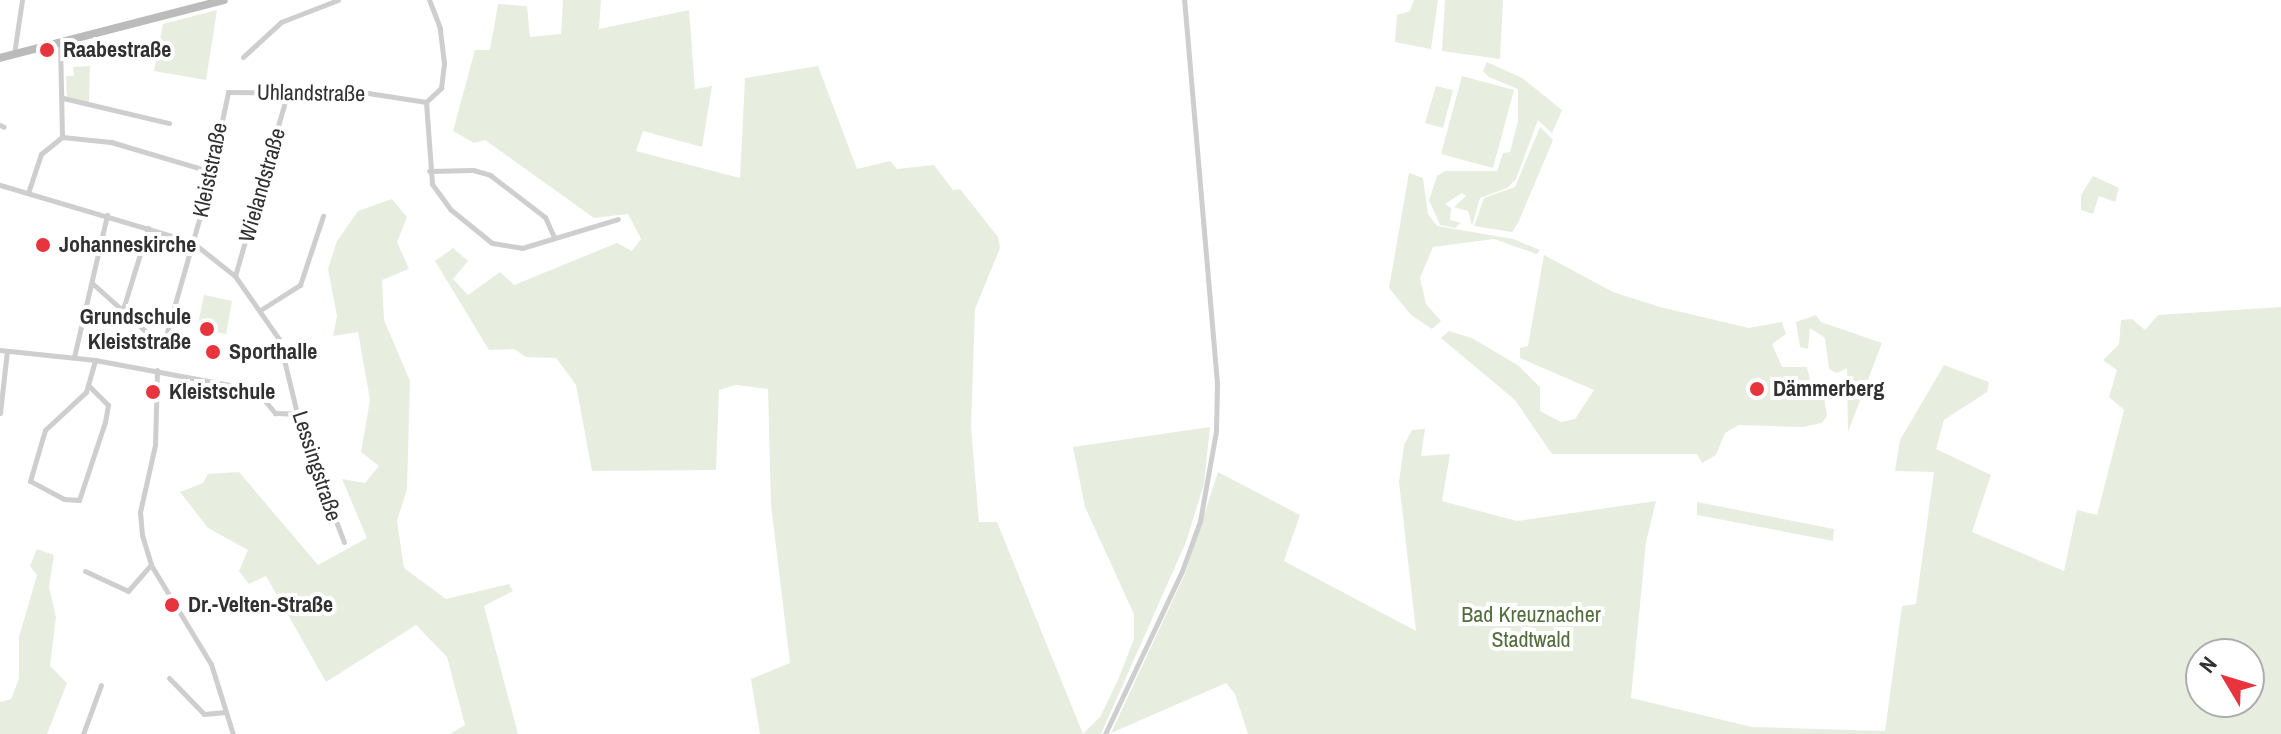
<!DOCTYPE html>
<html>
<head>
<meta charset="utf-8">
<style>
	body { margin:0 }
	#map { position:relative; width:2281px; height:734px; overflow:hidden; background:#fff; font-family:"Archivo Narrow",sans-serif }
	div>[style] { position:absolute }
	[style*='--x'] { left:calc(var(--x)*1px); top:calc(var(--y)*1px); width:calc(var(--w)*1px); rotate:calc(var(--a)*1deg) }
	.green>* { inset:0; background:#e7eee0 }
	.street>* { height:5px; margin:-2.5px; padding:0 2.5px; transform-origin:2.5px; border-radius:2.5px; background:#cecece }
	.secondary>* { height:8px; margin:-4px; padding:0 4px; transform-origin:4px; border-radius:4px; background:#bbb }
	.dots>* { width:22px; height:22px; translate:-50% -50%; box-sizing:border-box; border:4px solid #fff; border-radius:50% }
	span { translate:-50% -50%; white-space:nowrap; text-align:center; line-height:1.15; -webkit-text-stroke:8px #fff; paint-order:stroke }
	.poi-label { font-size:22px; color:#313131; font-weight:700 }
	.left { translate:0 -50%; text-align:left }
	.right { translate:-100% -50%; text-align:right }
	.street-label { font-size:22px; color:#313131 }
	.park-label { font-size:22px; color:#536e3d }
	.north { position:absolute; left:2185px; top:638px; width:80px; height:80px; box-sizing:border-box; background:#fff; border:2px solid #adadad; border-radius:50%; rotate:308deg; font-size:22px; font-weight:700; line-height:32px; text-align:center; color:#313131 }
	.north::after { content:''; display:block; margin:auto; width:28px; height:36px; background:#e7343d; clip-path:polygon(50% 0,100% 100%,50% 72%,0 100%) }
</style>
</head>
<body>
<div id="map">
	<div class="green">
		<i style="clip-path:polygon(563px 0,601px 0,599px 29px,689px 10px,695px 89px,712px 86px,702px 147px,643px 131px,636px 151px,740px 178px,745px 78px,818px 66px,857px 169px,890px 161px,897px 169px,934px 165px,953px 190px,960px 189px,998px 237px,1000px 248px,975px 309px,971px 427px,979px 522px,997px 522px,1083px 734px,1100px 717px,1118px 680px,1134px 639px,1134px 614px,1085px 507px,1073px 447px,1210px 427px,1204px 484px,1186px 542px,1101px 734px,760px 734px,751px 679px,790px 663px,771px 505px,768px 389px,736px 385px,719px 390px,716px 470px,592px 471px,576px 385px,556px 358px,526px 357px,514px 349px,489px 350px,435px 261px,453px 248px,468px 261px,453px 279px,468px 295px,500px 272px,514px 285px,617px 243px,632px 251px,641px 239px,628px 214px,594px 218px,485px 140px,474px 143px,453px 131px,475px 50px,490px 50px,498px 4px,527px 6px,530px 37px,561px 34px)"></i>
		<i style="clip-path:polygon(1414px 0,1438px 0,1431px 49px,1395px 42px,1397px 15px,1410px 11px)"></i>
		<i style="clip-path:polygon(1445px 0,1503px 0,1500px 59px,1442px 51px)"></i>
		<i style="clip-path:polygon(217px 10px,206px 80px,154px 71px,163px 24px)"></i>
		<i style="clip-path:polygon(1487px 62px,1522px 78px,1562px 110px,1552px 133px,1538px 120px,1516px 179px,1507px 188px,1480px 198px,1472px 226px,1468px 211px,1454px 207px,1466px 196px,1462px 193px,1445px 204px,1451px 208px,1450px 220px,1461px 223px,1455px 228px,1440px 225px,1429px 200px,1437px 176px,1445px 171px,1497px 171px,1503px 153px,1510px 152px,1518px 121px,1518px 89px,1489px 77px,1483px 71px)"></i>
		<i style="clip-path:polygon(90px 66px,89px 103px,67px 97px,66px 76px,74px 76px,73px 67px)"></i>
		<i style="clip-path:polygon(1462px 76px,1514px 90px,1493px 168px,1441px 154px)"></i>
		<i style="clip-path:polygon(1436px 86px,1453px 90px,1443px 128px,1425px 123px)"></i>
		<i style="clip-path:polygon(1540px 127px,1553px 140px,1518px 223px,1512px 232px,1474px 226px,1484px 198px,1515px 187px)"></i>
		<i style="clip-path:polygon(1409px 173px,1423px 178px,1428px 214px,1437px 226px,1513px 239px,1540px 250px,1537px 254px,1494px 239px,1433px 247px,1420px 278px,1426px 304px,1441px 321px,1432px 329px,1411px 315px,1389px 288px)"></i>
		<i style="clip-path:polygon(2093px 176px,2119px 188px,2115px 202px,2099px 196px,2093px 214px,2081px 210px,2081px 195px)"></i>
		<i style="clip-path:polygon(392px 199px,407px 217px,397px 242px,409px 269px,382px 280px,384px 320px,410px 381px,407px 489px,397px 521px,404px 568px,446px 599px,509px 584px,513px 591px,484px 606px,518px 734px,450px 734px,465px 725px,447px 657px,416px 625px,326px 682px,266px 576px,249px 584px,239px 571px,248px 550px,208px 528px,180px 492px,203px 483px,208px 474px,239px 472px,318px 565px,367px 538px,342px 479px,365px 483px,379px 466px,361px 452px,370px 400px,358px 332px,333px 336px,337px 316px,328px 269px,337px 241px,358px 211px)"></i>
		<i style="clip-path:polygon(1544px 255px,1613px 292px,1660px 307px,1749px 328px,1782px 322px,1786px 334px,1772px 344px,1782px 367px,1807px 367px,1811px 384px,1822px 386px,1827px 416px,1822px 423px,1803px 427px,1739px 425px,1725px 433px,1716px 455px,1702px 463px,1697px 454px,1552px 454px,1515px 400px,1441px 338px,1449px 331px,1472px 338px,1519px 366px,1540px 387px,1540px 411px,1561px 422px,1575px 419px,1594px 390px,1520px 358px,1520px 348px,1528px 346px)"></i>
		<i style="clip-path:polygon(204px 295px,232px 301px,226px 334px,197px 329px)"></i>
		<i style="clip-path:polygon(evenodd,2281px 307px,2281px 734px,1248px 734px,1235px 694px,1226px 683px,1111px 733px,1185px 574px,1218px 472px,1300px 515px,1284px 561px,1416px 631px,1399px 482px,1404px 445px,1412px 430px,1425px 429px,1421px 456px,1450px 454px,1442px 501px,1517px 521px,1656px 501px,1646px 542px,1631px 698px,1752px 727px,1885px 731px,1902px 606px,1916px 604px,1934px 472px,1895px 471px,1900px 440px,1944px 365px,1989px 382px,1987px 392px,1944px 420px,1936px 449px,1991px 475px,1972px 532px,2064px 571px,2077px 510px,2097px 515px,2124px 410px,2109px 397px,2117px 370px,2103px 360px,2119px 344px,2121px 320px,2132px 319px,2145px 330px,2158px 315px,2281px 307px,2201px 654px,2249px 654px,2249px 702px,2201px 702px,2201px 654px)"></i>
		<i style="clip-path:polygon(1816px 315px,1821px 322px,1882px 343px,1848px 432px,1847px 368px,1837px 373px,1829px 369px,1825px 338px,1810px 328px,1808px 349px,1800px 347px,1796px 322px)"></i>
		<i style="clip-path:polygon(1697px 502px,1834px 529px,1833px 541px,1697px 515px)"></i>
		<i style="clip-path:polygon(37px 549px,54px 555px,49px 587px,56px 617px,50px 666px,67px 683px,47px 734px,0 734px,0 702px,11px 699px,19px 679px,19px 637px,37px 575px,30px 566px)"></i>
	</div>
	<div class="street">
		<i style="--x:14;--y:54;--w:55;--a:-81.6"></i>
		<i style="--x:243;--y:57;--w:52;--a:-42.6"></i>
		<i style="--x:281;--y:22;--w:61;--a:-21.1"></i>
		<i style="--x:63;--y:98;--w:109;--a:13.3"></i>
		<i style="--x:426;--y:102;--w:82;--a:85.8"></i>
		<i style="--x:432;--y:184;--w:31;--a:54"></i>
		<i style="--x:450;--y:209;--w:54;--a:39"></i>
		<i style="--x:492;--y:243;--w:30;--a:9"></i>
		<i style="--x:522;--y:248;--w:100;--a:-16.8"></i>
		<i style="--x:0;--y:125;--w:4;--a:27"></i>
		<i style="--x:62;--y:137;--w:49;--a:5.8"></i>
		<i style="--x:111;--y:142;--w:105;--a:16.5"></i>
		<i style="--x:429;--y:171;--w:44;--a:-1.3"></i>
		<i style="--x:473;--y:170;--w:18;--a:16"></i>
		<i style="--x:490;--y:175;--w:69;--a:37.4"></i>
		<i style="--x:545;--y:217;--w:22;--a:66"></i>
		<i style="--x:0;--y:185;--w:200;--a:16.5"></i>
		<i style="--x:192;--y:242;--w:55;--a:38.3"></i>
		<i style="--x:235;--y:276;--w:77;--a:55.1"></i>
		<i style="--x:279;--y:339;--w:94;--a:76.4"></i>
		<i style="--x:301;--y:430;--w:120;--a:69"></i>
		<i style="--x:28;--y:193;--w:41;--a:-71.6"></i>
		<i style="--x:41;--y:154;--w:27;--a:-39"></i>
		<i style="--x:62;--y:137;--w:94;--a:-91.2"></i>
		<i style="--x:235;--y:276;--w:188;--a:-74"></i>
		<i style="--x:92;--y:283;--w:78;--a:41.9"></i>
		<i style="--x:150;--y:335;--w:16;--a:15"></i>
		<i style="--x:165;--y:339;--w:157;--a:-74.1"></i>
		<i style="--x:208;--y:188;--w:98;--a:-78.2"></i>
		<i style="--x:228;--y:92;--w:140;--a:0.4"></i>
		<i style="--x:368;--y:93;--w:59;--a:8.8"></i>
		<i style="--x:426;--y:102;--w:21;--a:-43"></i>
		<i style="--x:441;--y:88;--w:25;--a:-83"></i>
		<i style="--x:444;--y:63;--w:35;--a:-97"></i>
		<i style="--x:440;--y:28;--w:30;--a:-111"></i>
		<i style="--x:123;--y:309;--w:85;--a:-72.8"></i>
		<i style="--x:262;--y:309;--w:45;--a:-32.3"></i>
		<i style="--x:300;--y:285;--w:73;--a:-71.6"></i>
		<i style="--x:0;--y:350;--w:96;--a:6"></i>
		<i style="--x:95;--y:360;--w:159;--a:10.5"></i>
		<i style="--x:74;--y:357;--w:146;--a:-76.9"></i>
		<i style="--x:157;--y:370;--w:75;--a:91.5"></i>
		<i style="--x:155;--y:445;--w:69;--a:102.6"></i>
		<i style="--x:140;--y:512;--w:23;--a:85"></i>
		<i style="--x:142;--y:535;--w:31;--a:73"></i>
		<i style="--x:151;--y:565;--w:116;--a:58.8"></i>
		<i style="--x:211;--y:664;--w:73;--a:72.6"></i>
		<i style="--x:89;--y:386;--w:27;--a:45"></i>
		<i style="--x:108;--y:405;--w:17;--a:100"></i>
		<i style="--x:105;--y:422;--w:82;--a:108.4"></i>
		<i style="--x:79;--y:500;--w:15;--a:-176"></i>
		<i style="--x:64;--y:499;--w:38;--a:-152"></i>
		<i style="--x:30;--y:481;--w:53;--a:-73.6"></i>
		<i style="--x:45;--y:430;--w:56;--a:-42.8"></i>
		<i style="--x:86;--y:392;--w:33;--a:-74"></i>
		<i style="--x:265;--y:401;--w:16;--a:50"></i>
		<i style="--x:275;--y:413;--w:23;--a:2"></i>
		<i style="--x:0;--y:413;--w:62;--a:-83.6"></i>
		<i style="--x:85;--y:571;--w:47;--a:24.9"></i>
		<i style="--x:128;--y:591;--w:35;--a:-49"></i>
		<i style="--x:169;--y:678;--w:50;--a:45.8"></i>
		<i style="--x:204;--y:714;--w:22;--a:-5"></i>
		<i style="--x:83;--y:734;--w:52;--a:-69.8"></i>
		<i style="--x:1105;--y:734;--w:180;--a:-64.7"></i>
		<i style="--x:1182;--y:571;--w:53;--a:-70.2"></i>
		<i style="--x:1200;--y:521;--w:91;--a:-79.9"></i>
		<i style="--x:1216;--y:431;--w:48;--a:-88.8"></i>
		<i style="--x:1217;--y:383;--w:384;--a:-94.9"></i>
	</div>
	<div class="secondary">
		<i style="--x:0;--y:58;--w:231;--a:-14.5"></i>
	</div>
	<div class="dots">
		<i style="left:47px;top:50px;background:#e7343d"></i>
		<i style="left:43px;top:245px;background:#e7343d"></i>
		<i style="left:207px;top:329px;background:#e7343d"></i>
		<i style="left:213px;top:352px;background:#e7343d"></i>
		<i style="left:1757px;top:389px;background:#e7343d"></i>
		<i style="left:153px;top:392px;background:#e7343d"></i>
		<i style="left:172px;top:605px;background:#e7343d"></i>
	</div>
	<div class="poi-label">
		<span class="left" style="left:63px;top:50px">Raabestraße</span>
		<span class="left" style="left:59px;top:245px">Johanneskirche</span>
		<span class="right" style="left:191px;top:329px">Grundschule<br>Kleiststraße</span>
		<span class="left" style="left:229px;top:352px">Sporthalle</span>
		<span class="left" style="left:1773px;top:389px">Dämmerberg</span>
		<span class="left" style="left:169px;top:392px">Kleistschule</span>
		<span class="left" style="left:188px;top:605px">Dr.-Velten-Straße</span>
	</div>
	<div class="street-label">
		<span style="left:311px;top:93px;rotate:1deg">Uhlandstraße</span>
		<span style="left:210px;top:170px;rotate:-78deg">Kleiststraße</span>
		<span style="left:262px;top:185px;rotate:-74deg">Wielandstraße</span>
		<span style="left:317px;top:466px;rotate:72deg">Lessingstraße</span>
	</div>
	<div class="park-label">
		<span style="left:1531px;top:627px">Bad Kreuznacher<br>Stadtwald</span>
	</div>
	<div class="north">N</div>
</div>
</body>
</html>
